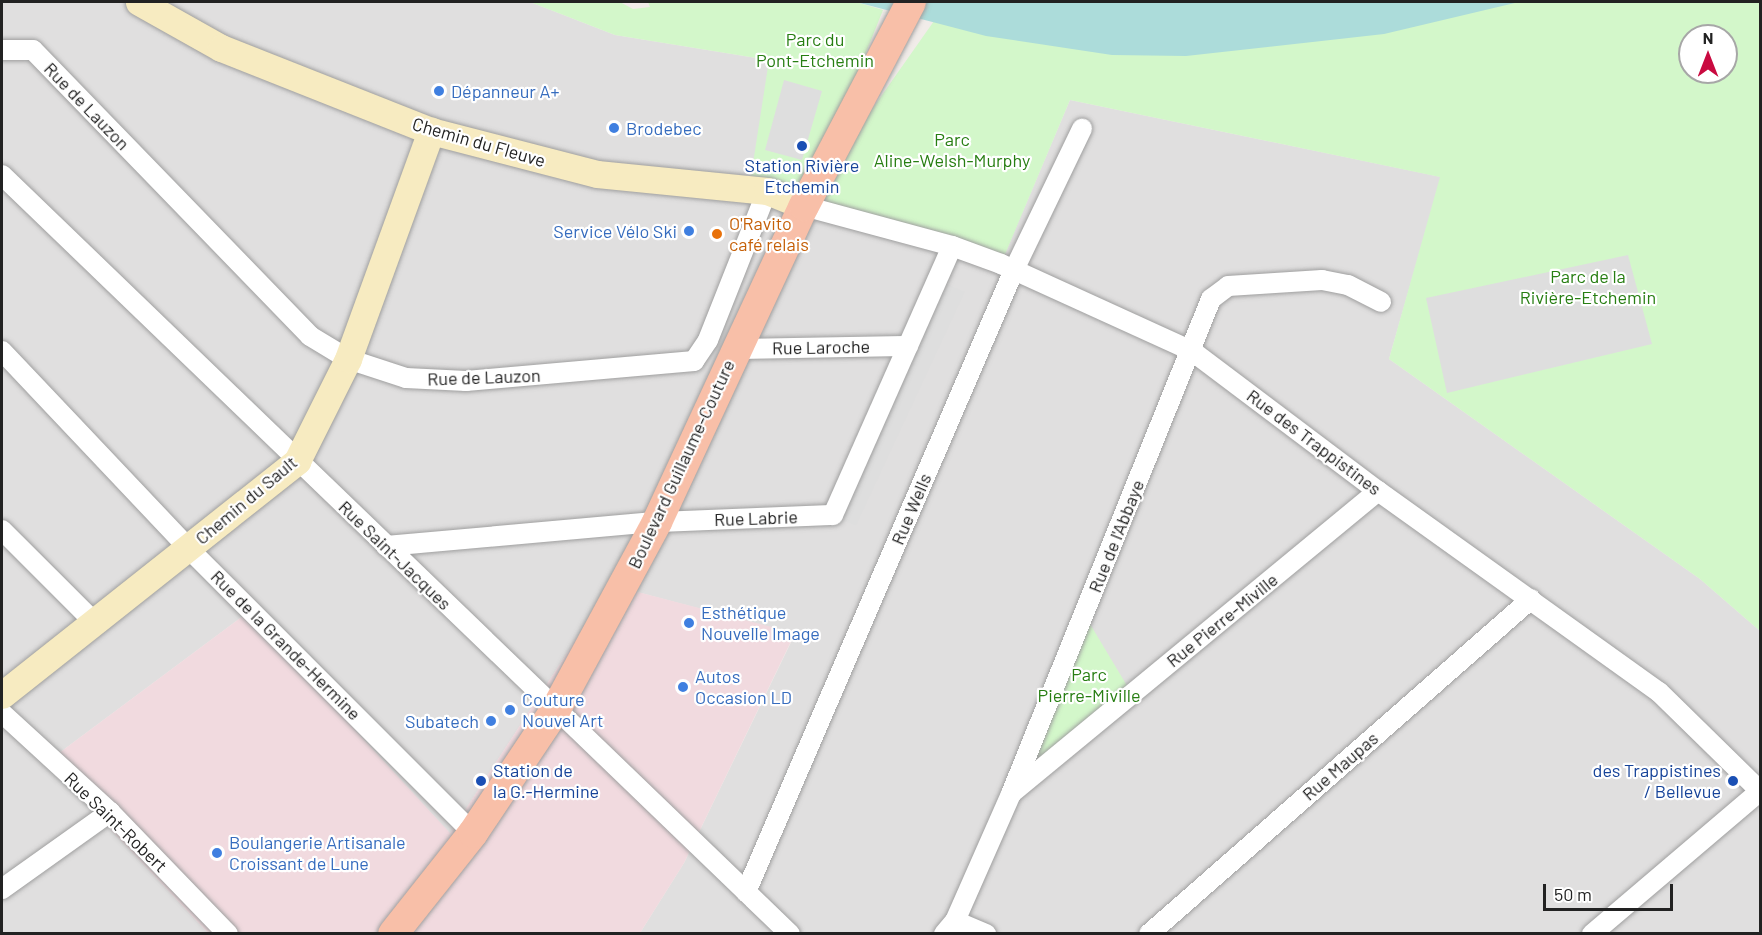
<!DOCTYPE html>
<html>
<head>
<meta charset="utf-8">
<style>
	body { margin:0 }
	#map { position:relative; width:1762px; height:935px; overflow:hidden; background:#f1ece9; font-family:Barlow,sans-serif }
	div>[style] { position:absolute }
	[style*='--x'] { left:calc(var(--x)*1px); top:calc(var(--y)*1px); width:calc(var(--w)*1px); rotate:calc(var(--a)*1deg) }
	.residential>* { inset:0; background:#e0dfdf }
	.commercial>* { inset:0; background:#f1dadf }
	.park>* { inset:0; background:#d3f7ca }
	.parking>* { inset:0; background:#dedede }
	.water>* { inset:0; background:#acdcda }
	.roads { filter:drop-shadow(0 0 2px #9f9f9f) drop-shadow(0 0 2px #9f9f9f) }
	.street>* { height:20px; margin:-10px; padding:0 10px; transform-origin:10px; border-radius:10px; background:#fff }
	.secondary>* { height:27px; margin:-13.5px; padding:0 13.5px; transform-origin:13.5px; border-radius:13.5px; background:#f7ebc1 }
	.primary>* { height:30px; margin:-15px; padding:0 15px; transform-origin:15px; border-radius:15px; background:#f8bfa8 }
	.dots>* { width:16px; height:16px; translate:-50% -50%; box-sizing:border-box; border:3px solid #fff; border-radius:50% }
	span { translate:-50% -50%; white-space:nowrap; text-align:center; line-height:1.15; -webkit-text-stroke:4.5px #fff; paint-order:stroke }
	.park-label { font-size:18px; color:#277e12 }
	.shop-label { font-size:18px; color:#366cbe }
	.left { translate:0 -50%; text-align:left }
	.right { translate:-100% -50%; text-align:right }
	.street-label { font-size:18px; color:#222 }
	.transit-label { font-size:18px; color:#164399 }
	.food-label { font-size:18px; color:#c56008 }
	.frame { position:absolute; inset:0; border:3px solid #222; pointer-events:none }
	.north { position:absolute; left:1678px; top:24px; width:60px; height:60px; box-sizing:border-box; background:#fff; border:2px solid #a7a7a7; border-radius:50%; rotate:0deg; font-size:16px; font-weight:700; line-height:24px; text-align:center; color:#222 }
	.north::after { content:''; display:block; margin:auto; width:21px; height:27px; background:#c90a40; clip-path:polygon(50% 0,100% 100%,50% 72%,0 100%) }
	.scale { position:absolute; left:1543px; top:884px; width:130px; height:27px; box-sizing:border-box; border:3px solid #222; border-top:0; padding-left:8px; font-size:18px; line-height:21px; white-space:nowrap; color:#222; -webkit-text-stroke:4px #fff; paint-order:stroke }
</style>
</head>
<body>
<div id="map">
	<div class="residential">
		<i style="clip-path:polygon(2px 2px,530px 2px,615px 35px,769px 60px,1001px 263px,1070px 100px,1441px 177px,1389px 359px,1700px 579px,1760px 631px,1760px 933px,640px 933px,684px 863px,795px 634px,611px 585px,450px 834px,247px 613px,47px 762px,208px 933px,2px 934px)"></i>
	</div>
	<div class="commercial">
		<i style="clip-path:polygon(611px 585px,795px 633px,684px 863px,640px 933px,208px 933px,47px 762px,247px 613px,450px 833px)"></i>
	</div>
	<div class="park">
		<i style="clip-path:polygon(evenodd,530px 2px,620px 2px,633px 9px,650px 7px,648px 2px,856px 2px,883px 10px,806px 203px,934px 21px,1109px 2px,1760px 2px,1760px 631px,1700px 579px,1389px 359px,1440px 177px,1070px 100px,1001px 264px,749px 189px,769px 60px,615px 35px,530px 2px,1690px 36px,1726px 36px,1726px 72px,1690px 72px,1690px 36px)"></i>
		<i style="clip-path:polygon(1084px 614px,1132px 694px,1011px 794px)"></i>
	</div>
	<div class="parking">
		<i style="clip-path:polygon(784px 80px,822px 91px,802px 160px,765px 150px)"></i>
		<i style="clip-path:polygon(1628px 255px,1652px 344px,1447px 393px,1426px 298px)"></i>
		<i style="clip-path:polygon(937px 280px,965px 292px,856px 526px,833px 515px)"></i>
	</div>
	<div class="water">
		<i style="clip-path:polygon(856px 2px,1519px 2px,1384px 34px,1186px 56px,1112px 55px,986px 36px)"></i>
	</div>
	<div class="roads">
		<div class="street">
			<i style="--x:2;--y:50;--w:31;--a:0"></i>
			<i style="--x:33;--y:50;--w:398;--a:45.9"></i>
			<i style="--x:310;--y:336;--w:44;--a:31.2"></i>
			<i style="--x:348;--y:359;--w:61;--a:18.1"></i>
			<i style="--x:406;--y:378;--w:60;--a:2.9"></i>
			<i style="--x:466;--y:381;--w:229;--a:-5"></i>
			<i style="--x:694;--y:361;--w:25;--a:-56"></i>
			<i style="--x:708;--y:340;--w:160;--a:-68.4"></i>
			<i style="--x:2;--y:175;--w:1094;--a:43.93"></i>
			<i style="--x:804;--y:206;--w:153;--a:15.1"></i>
			<i style="--x:952;--y:246;--w:52;--a:20.2"></i>
			<i style="--x:1001;--y:264;--w:210;--a:24.5"></i>
			<i style="--x:1192;--y:351;--w:233;--a:37"></i>
			<i style="--x:1378;--y:491;--w:345;--a:35.6"></i>
			<i style="--x:1659;--y:692;--w:141;--a:44.4"></i>
			<i style="--x:735;--y:349;--w:173;--a:-1"></i>
			<i style="--x:2;--y:351;--w:271;--a:46.6"></i>
			<i style="--x:188;--y:548;--w:403;--a:45"></i>
			<i style="--x:2;--y:530;--w:130;--a:45"></i>
			<i style="--x:386;--y:546;--w:272;--a:-5.1"></i>
			<i style="--x:657;--y:522;--w:176;--a:-2.3"></i>
			<i style="--x:833;--y:515;--w:294;--a:-66.1"></i>
			<i style="--x:2;--y:713;--w:147;--a:42.5"></i>
			<i style="--x:110;--y:812;--w:170;--a:46"></i>
			<i style="--x:1013;--y:792;--w:473;--a:-39.5"></i>
			<i style="--x:2;--y:889;--w:133;--a:-35.5"></i>
			<i style="--x:746;--y:892;--w:677;--a:-66.69"></i>
			<i style="--x:1014;--y:270;--w:157;--a:-64.3"></i>
			<i style="--x:955;--y:921;--w:34;--a:23"></i>
			<i style="--x:944;--y:934;--w:17;--a:-50"></i>
			<i style="--x:955;--y:921;--w:139;--a:-66.2"></i>
			<i style="--x:1011;--y:794;--w:534;--a:-68"></i>
			<i style="--x:1211;--y:299;--w:21;--a:-37"></i>
			<i style="--x:1228;--y:286;--w:94;--a:-3.7"></i>
			<i style="--x:1322;--y:280;--w:26;--a:11"></i>
			<i style="--x:1348;--y:285;--w:37;--a:27"></i>
			<i style="--x:1149;--y:934;--w:508;--a:-41.25"></i>
			<i style="--x:1592;--y:934;--w:221;--a:-40.4"></i>
		</div>
		<div class="secondary">
			<i style="--x:139;--y:2;--w:94;--a:29.3"></i>
			<i style="--x:221;--y:48;--w:226;--a:21.6"></i>
			<i style="--x:431;--y:131;--w:171;--a:14.5"></i>
			<i style="--x:597;--y:174;--w:171;--a:5.7"></i>
			<i style="--x:767;--y:191;--w:40;--a:22"></i>
			<i style="--x:2;--y:695;--w:377;--a:-38.4"></i>
			<i style="--x:297;--y:461;--w:114;--a:-63.4"></i>
			<i style="--x:348;--y:359;--w:243;--a:-70"></i>
		</div>
		<div class="primary">
			<i style="--x:393;--y:934;--w:129;--a:-51.6"></i>
			<i style="--x:473;--y:833;--w:149;--a:-56.2"></i>
			<i style="--x:556;--y:709;--w:213;--a:-61.6"></i>
			<i style="--x:657;--y:522;--w:349;--a:-65.1"></i>
			<i style="--x:804;--y:206;--w:230;--a:-62.3"></i>
		</div>
	</div>
	<div class="dots">
		<i style="left:439px;top:91px;background:#3f7fe0"></i>
		<i style="left:614px;top:128px;background:#3f7fe0"></i>
		<i style="left:802px;top:146px;background:#1a4fb4"></i>
		<i style="left:689px;top:231px;background:#3f7fe0"></i>
		<i style="left:717px;top:234px;background:#e8710a"></i>
		<i style="left:689px;top:623px;background:#3f7fe0"></i>
		<i style="left:683px;top:687px;background:#3f7fe0"></i>
		<i style="left:510px;top:710px;background:#3f7fe0"></i>
		<i style="left:491px;top:721px;background:#3f7fe0"></i>
		<i style="left:481px;top:781px;background:#1a4fb4"></i>
		<i style="left:1733px;top:781px;background:#1a4fb4"></i>
		<i style="left:217px;top:853px;background:#3f7fe0"></i>
	</div>
	<div class="park-label">
		<span style="left:815px;top:50px">Parc du<br>Pont-Etchemin</span>
		<span style="left:952px;top:150px">Parc<br>Aline-Welsh-Murphy</span>
		<span style="left:1588px;top:287px">Parc de la<br>Rivière-Etchemin</span>
		<span style="left:1089px;top:685px">Parc<br>Pierre-Miville</span>
	</div>
	<div class="shop-label">
		<span class="left" style="left:451px;top:91px">Dépanneur A+</span>
		<span class="left" style="left:626px;top:128px">Brodebec</span>
		<span class="right" style="left:677px;top:231px">Service Vélo Ski</span>
		<span class="left" style="left:701px;top:623px">Esthétique<br>Nouvelle Image</span>
		<span class="left" style="left:695px;top:687px">Autos<br>Occasion LD</span>
		<span class="left" style="left:522px;top:710px">Couture<br>Nouvel Art</span>
		<span class="right" style="left:479px;top:721px">Subatech</span>
		<span class="left" style="left:229px;top:853px">Boulangerie Artisanale<br>Croissant de Lune</span>
	</div>
	<div class="street-label">
		<span style="left:87px;top:106px;rotate:46deg">Rue de Lauzon</span>
		<span style="left:479px;top:142px;rotate:16deg">Chemin du Fleuve</span>
		<span style="left:821px;top:347px;rotate:-1deg">Rue Laroche</span>
		<span style="left:484px;top:377px;rotate:-2deg">Rue de Lauzon</span>
		<span style="left:1314px;top:442px;rotate:37deg">Rue des Trappistines</span>
		<span style="left:681px;top:464px;rotate:-65deg">Boulevard Guillaume-Couture</span>
		<span style="left:246px;top:500px;rotate:-40deg">Chemin du Sault</span>
		<span style="left:911px;top:509px;rotate:-67deg">Rue Wells</span>
		<span style="left:756px;top:518px;rotate:-2deg">Rue Labrie</span>
		<span style="left:1116px;top:536px;rotate:-68deg">Rue de l'Abbaye</span>
		<span style="left:395px;top:555px;rotate:44deg">Rue Saint-Jacques</span>
		<span style="left:1222px;top:620px;rotate:-39deg">Rue Pierre-Miville</span>
		<span style="left:286px;top:645px;rotate:45deg">Rue de la Grande-Hermine</span>
		<span style="left:1340px;top:766px;rotate:-41deg">Rue Maupas</span>
		<span style="left:116px;top:822px;rotate:44deg">Rue Saint-Robert</span>
	</div>
	<div class="transit-label">
		<span style="left:802px;top:176px">Station Rivière<br>Etchemin</span>
		<span class="left" style="left:493px;top:781px">Station de<br>la G.-Hermine</span>
		<span class="right" style="left:1721px;top:781px">des Trappistines<br>/ Bellevue</span>
	</div>
	<div class="food-label">
		<span class="left" style="left:729px;top:234px">O'Ravito<br>café relais</span>
	</div>
	<div class="frame"></div>
	<div class="north">N</div>
	<div class="scale">50 m</div>
</div>
</body>
</html>
